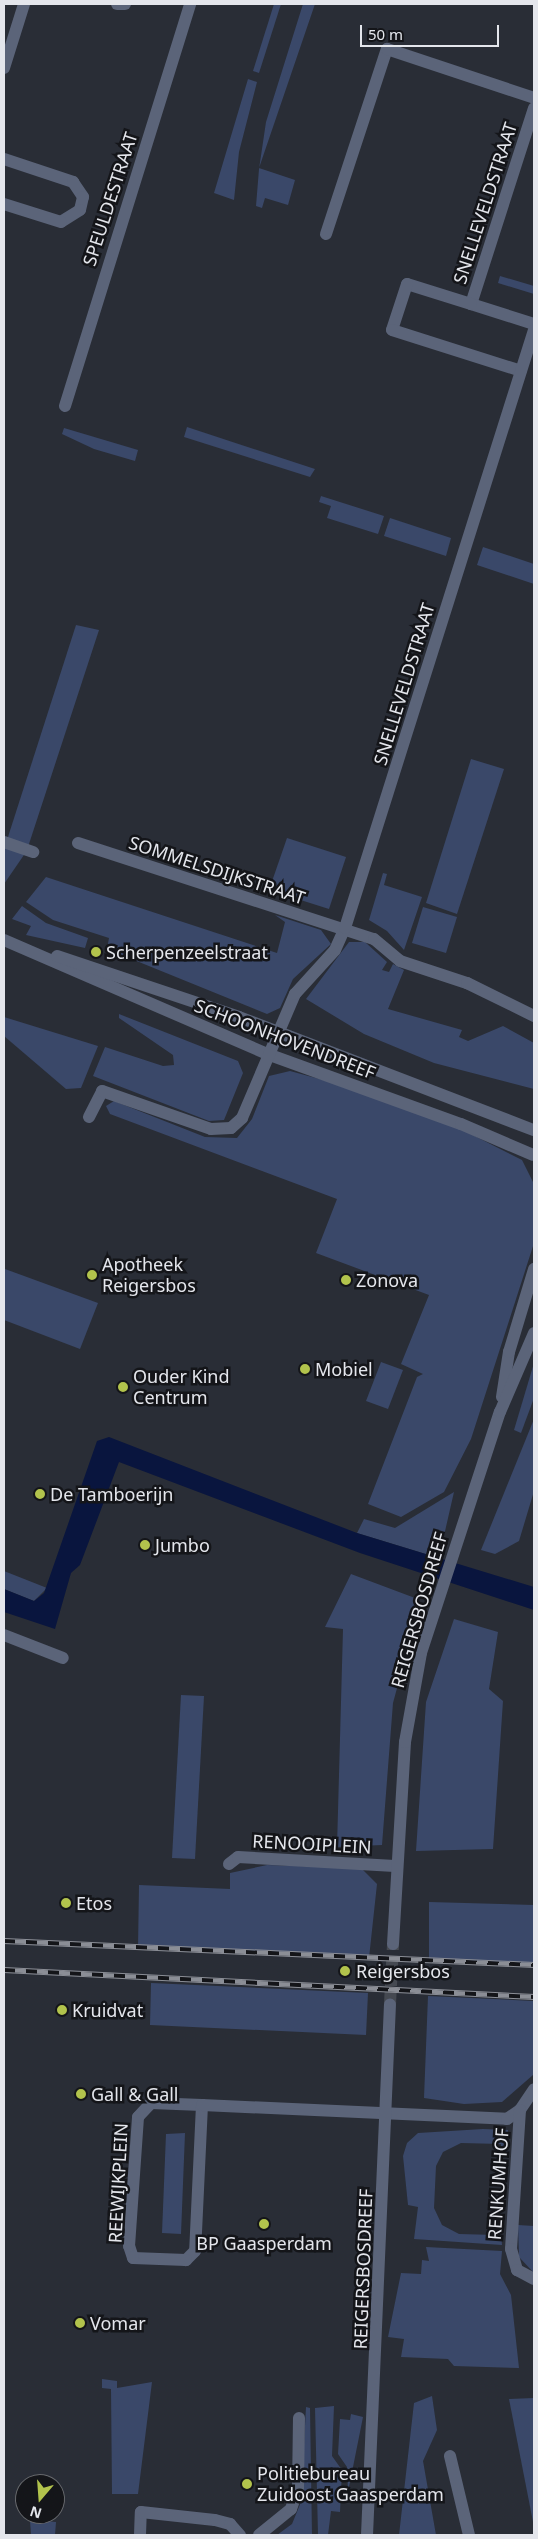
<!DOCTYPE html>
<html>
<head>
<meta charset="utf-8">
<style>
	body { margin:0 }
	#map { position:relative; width:538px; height:2539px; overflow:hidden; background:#292d36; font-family:"Noto Sans",sans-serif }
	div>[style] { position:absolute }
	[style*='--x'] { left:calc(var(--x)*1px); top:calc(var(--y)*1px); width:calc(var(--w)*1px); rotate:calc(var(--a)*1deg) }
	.green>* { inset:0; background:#3a4869 }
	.water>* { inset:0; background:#09153e }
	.minor-tunnel>* { height:12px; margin-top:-6px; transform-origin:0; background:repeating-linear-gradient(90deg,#454951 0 12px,transparent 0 18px) }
	.minor>* { height:12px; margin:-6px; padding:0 6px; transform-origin:6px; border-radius:6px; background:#5b6479 }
	.rail>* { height:5.5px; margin-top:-2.75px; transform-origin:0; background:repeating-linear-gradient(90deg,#141519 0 11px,#8b8e96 0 22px); box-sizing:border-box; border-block:1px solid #8b8e96 }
	.dots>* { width:14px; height:14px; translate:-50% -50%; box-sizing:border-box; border:2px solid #141519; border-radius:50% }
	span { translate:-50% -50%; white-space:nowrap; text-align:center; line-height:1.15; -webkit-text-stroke:5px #141519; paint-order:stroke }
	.street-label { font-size:18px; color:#e4e6ec }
	.poi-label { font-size:18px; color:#e4e6ec }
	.left { translate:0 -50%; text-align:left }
	.frame { position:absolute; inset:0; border:5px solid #e4e6ec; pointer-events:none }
	.north { position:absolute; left:15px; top:2474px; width:50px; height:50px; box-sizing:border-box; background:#141519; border:1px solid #67696d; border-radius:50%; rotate:198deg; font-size:14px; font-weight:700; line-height:20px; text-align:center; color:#e4e6ec }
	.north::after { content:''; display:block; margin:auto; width:18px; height:22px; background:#b2c34c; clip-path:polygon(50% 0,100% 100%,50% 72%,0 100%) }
	.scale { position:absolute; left:360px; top:25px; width:139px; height:22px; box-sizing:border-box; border:2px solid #e4e6ec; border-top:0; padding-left:6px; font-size:15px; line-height:18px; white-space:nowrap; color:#e4e6ec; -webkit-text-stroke:4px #141519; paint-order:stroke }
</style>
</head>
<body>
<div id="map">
	<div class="green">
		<i style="clip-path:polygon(274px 4px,281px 4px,259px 73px,253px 71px)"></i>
		<i style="clip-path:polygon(303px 4px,315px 4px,259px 168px,295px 180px,288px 205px,265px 198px,262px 208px,256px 206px,259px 169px,266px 122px)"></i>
		<i style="clip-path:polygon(248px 79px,257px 82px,239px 152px,234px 200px,214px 193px)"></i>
		<i style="clip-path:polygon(500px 276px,534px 286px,534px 294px,498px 283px)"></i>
		<i style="clip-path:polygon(187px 427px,315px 469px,310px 477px,184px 437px)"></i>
		<i style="clip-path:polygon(64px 428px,138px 450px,135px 461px,94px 449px,62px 434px)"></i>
		<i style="clip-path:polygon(321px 496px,384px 516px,378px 534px,327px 518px,331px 506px,319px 502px)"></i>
		<i style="clip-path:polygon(390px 518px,451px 538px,446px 556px,384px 536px)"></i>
		<i style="clip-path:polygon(483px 547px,534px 564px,534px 584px,477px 565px)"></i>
		<i style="clip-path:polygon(76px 625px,99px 630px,28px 847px,7px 840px)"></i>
		<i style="clip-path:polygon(471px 759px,504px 769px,457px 914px,426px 903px)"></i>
		<i style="clip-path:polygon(287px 838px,346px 857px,329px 909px,269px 890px)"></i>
		<i style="clip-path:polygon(4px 846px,26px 852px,4px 884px)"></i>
		<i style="clip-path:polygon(383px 873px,387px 874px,384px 885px,422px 897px,404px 950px,387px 931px,369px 920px)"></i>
		<i style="clip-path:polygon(46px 877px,277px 953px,285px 922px,275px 915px,321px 930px,331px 944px,293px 979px,280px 1008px,267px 1014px,107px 949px,109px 938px,53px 920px,26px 902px)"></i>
		<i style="clip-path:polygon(22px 906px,46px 923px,88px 938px,85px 948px,26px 935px,31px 926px,12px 919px)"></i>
		<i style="clip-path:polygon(423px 907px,457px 917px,446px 953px,412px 943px)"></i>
		<i style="clip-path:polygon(349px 942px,365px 942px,387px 962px,382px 970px,389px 972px,393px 964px,404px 970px,388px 1009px,462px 1030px,459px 1037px,468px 1041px,503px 1026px,534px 1043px,534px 1089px,434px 1063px,364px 1034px,306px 999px)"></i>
		<i style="clip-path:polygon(119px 1014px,238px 1061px,243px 1073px,224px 1120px,209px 1121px,93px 1076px,105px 1047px,163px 1066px,174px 1065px,173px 1055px,119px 1018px)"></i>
		<i style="clip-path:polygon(4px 1017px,98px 1046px,81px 1088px,66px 1089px,4px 1036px)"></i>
		<i style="clip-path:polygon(290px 1071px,360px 1090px,459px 1128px,522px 1160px,534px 1184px,534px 1243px,471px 1439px,444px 1492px,401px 1517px,368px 1504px,417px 1377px,423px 1374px,401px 1364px,429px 1295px,316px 1253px,337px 1199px,110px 1114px,106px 1106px,114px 1101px,205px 1137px,237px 1138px,252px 1119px,269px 1076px)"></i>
		<i style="clip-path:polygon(5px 1269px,98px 1303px,80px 1349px,4px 1320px)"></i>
		<i style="clip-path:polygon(381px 1362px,403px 1370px,388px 1409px,366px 1401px)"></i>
		<i style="clip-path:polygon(534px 1363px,534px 1398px,521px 1433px,514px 1430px)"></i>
		<i style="clip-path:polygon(534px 1419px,534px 1491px,519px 1541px,495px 1554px,481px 1550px)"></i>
		<i style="clip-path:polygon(454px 1492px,443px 1540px,434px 1537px,429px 1555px,357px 1533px,364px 1519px,395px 1528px)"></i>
		<i style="clip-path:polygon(4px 1571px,47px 1588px,34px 1601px,4px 1589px)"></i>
		<i style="clip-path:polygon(351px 1574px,415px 1598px,416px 1618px,393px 1703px,382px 1845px,337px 1847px,343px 1629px,325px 1627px)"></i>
		<i style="clip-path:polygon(454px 1619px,498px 1632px,489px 1689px,503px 1701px,493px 1849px,416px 1851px,426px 1702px)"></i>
		<i style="clip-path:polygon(181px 1695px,204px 1696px,195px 1859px,172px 1858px)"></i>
		<i style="clip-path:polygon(267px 1865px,361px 1868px,377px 1884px,369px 1958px,138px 1948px,139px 1885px,230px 1889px,230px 1873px)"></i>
		<i style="clip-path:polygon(429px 1902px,534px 1905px,534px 1965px,429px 1961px)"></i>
		<i style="clip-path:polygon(151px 1983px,368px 1993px,366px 2035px,150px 2025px)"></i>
		<i style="clip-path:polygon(428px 1996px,534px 2001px,533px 2075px,502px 2102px,464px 2104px,424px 2098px)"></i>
		<i style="clip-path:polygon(483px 2129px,508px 2130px,507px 2158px,501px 2157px,501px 2144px,461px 2143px,443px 2152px,436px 2166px,434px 2208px,442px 2225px,459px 2234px,496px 2235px,500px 2224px,502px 2245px,414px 2239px,418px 2207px,408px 2205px,403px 2156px,407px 2143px,418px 2133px)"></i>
		<i style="clip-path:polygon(185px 2133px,181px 2234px,162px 2233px,166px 2134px)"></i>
		<i style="clip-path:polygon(518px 2225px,534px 2226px,534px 2273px,519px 2257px)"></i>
		<i style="clip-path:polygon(426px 2247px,502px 2251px,500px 2274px,511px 2295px,519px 2368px,454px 2366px,448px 2359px,401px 2357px,404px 2339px,388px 2337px,401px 2273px,421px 2274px,422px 2260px,429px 2261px)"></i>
		<i style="clip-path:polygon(102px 2379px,117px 2381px,117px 2388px,152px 2382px,138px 2494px,112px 2494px,111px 2389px,102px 2388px)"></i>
		<i style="clip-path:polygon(432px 2396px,437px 2430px,423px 2461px,436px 2535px,399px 2535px,414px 2403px)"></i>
		<i style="clip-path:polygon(534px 2398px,534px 2527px,509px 2399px)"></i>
		<i style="clip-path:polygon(334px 2406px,332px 2456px,342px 2470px,340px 2512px,331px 2511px,328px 2535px,318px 2535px,315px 2408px)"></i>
		<i style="clip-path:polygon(306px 2407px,310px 2408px,312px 2535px,277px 2535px,292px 2524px,301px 2502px)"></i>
		<i style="clip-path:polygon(351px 2414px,363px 2417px,348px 2492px,347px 2467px,338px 2454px,340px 2419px,350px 2420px)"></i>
		<i style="clip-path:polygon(30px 2520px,56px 2522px,55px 2535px,31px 2535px)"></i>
	</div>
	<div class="water">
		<i style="clip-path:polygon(109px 1437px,357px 1533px,534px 1587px,534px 1610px,360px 1553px,119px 1462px,80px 1565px,71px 1573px,55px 1629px,4px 1612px,4px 1589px,34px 1601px,44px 1593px,97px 1441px)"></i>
	</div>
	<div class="minor-tunnel">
		<i style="--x:390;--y:2004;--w:60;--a:-87.1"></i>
	</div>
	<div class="minor">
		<i style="--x:117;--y:4;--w:8;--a:0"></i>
		<i style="--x:4;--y:68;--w:67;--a:-72.6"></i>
		<i style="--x:534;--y:108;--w:206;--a:107.8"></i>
		<i style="--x:471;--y:304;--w:66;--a:17.6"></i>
		<i style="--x:4;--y:159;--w:73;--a:18.4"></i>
		<i style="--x:73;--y:182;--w:18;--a:56"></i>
		<i style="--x:83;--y:197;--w:13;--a:103"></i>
		<i style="--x:80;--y:210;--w:22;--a:148"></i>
		<i style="--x:61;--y:222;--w:60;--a:-162.5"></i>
		<i style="--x:326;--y:234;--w:195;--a:-71.8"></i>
		<i style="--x:387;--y:49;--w:155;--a:18.4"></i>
		<i style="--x:471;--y:304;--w:67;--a:-162.6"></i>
		<i style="--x:407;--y:284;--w:48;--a:108.1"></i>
		<i style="--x:392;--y:330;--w:135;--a:17.6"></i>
		<i style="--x:65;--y:406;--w:421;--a:-72.7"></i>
		<i style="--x:4;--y:842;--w:31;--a:19"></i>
		<i style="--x:78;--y:843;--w:311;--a:18"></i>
		<i style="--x:374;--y:939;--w:34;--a:40"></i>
		<i style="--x:400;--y:961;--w:71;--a:18.2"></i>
		<i style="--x:467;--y:983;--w:75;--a:26.2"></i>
		<i style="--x:4;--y:940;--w:290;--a:23.4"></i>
		<i style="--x:270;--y:1055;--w:203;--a:19.9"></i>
		<i style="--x:461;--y:1124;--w:78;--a:23.3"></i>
		<i style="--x:57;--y:956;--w:192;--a:18.5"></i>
		<i style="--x:239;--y:1017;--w:316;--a:21"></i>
		<i style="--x:89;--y:1117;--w:29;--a:-63"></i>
		<i style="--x:102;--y:1091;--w:115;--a:19.2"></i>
		<i style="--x:211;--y:1129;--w:20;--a:-3"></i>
		<i style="--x:231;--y:1128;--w:15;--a:-42"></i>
		<i style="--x:242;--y:1118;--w:135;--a:-66.9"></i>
		<i style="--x:295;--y:994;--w:59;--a:-47.7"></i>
		<i style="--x:335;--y:950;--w:24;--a:-66"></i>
		<i style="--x:345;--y:928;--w:627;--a:-72.46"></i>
		<i style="--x:502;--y:1397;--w:46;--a:-81.2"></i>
		<i style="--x:509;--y:1352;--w:87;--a:-73.2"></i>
		<i style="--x:4;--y:1635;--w:63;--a:21.3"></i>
		<i style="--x:229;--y:1864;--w:11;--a:-38"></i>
		<i style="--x:238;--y:1857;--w:157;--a:3.3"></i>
		<i style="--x:393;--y:1944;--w:202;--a:-86.6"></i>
		<i style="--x:405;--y:1742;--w:90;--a:-79.8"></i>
		<i style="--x:421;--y:1653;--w:254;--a:-71.9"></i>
		<i style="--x:500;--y:1412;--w:86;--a:-66.7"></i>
		<i style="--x:151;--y:2103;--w:51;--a:2.2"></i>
		<i style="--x:202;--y:2105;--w:146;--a:92.7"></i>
		<i style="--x:195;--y:2251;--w:13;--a:135"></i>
		<i style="--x:186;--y:2260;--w:53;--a:-177.8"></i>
		<i style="--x:133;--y:2258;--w:13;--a:-108"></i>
		<i style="--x:129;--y:2246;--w:129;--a:-86"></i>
		<i style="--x:138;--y:2117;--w:19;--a:-47"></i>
		<i style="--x:202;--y:2105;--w:305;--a:2.6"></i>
		<i style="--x:507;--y:2119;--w:16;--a:-35"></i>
		<i style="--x:520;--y:2110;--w:25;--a:-56"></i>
		<i style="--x:520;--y:2110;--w:139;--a:93.7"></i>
		<i style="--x:511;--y:2249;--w:22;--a:74"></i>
		<i style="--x:517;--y:2270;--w:19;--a:28"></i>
		<i style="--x:450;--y:2456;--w:81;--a:76.5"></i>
		<i style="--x:140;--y:2535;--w:23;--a:-88"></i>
		<i style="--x:141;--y:2512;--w:74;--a:6.2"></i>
		<i style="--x:215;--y:2520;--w:16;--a:15"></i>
		<i style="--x:230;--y:2524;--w:15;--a:48"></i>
		<i style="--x:259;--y:2535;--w:41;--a:-39.1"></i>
		<i style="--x:291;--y:2509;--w:21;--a:-71"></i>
		<i style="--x:298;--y:2489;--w:71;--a:-89.2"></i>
		<i style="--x:367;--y:2535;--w:531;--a:-87.52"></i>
	</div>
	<div class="rail">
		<i style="--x:4;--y:1941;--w:531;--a:2.59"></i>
		<i style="--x:4;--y:1970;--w:531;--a:2.92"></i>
	</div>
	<div class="dots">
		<i style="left:96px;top:952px;background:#b2c34c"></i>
		<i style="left:92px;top:1275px;background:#b2c34c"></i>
		<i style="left:346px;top:1280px;background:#b2c34c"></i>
		<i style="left:305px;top:1369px;background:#b2c34c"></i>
		<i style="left:123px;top:1387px;background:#b2c34c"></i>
		<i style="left:40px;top:1494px;background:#b2c34c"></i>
		<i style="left:145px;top:1545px;background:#b2c34c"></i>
		<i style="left:66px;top:1903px;background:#b2c34c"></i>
		<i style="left:345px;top:1971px;background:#b2c34c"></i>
		<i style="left:62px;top:2010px;background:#b2c34c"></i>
		<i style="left:81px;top:2094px;background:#b2c34c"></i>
		<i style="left:264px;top:2224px;background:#b2c34c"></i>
		<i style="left:80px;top:2323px;background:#b2c34c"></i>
		<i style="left:247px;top:2484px;background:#b2c34c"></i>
	</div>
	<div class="street-label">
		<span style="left:110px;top:199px;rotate:-72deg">SPEULDESTRAAT</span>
		<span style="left:485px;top:203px;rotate:-72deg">SNELLEVELDSTRAAT</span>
		<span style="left:404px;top:684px;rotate:-73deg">SNELLEVELDSTRAAT</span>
		<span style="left:217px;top:870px;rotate:18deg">SOMMELSDIJKSTRAAT</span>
		<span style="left:285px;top:1039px;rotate:21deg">SCHOONHOVENDREEF</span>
		<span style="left:419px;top:1610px;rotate:-74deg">REIGERSBOSDREEF</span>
		<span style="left:312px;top:1844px;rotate:3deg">RENOOIPLEIN</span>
		<span style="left:118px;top:2183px;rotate:-87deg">REEWIJKPLEIN</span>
		<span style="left:498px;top:2184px;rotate:-86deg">RENKUMHOF</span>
		<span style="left:363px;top:2269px;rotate:-88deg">REIGERSBOSDREEF</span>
	</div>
	<div class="poi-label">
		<span class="left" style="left:106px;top:952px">Scherpenzeelstraat</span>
		<span class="left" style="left:102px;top:1275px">Apotheek<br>Reigersbos</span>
		<span class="left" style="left:356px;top:1280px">Zonova</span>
		<span class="left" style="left:315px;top:1369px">Mobiel</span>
		<span class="left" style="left:133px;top:1387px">Ouder Kind<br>Centrum</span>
		<span class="left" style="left:50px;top:1494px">De Tamboerijn</span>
		<span class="left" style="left:155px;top:1545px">Jumbo</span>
		<span class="left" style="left:76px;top:1903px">Etos</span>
		<span class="left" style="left:356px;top:1971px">Reigersbos</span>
		<span class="left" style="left:72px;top:2010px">Kruidvat</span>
		<span class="left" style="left:91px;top:2094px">Gall &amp; Gall</span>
		<span style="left:264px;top:2243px">BP Gaasperdam</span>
		<span class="left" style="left:90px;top:2323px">Vomar</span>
		<span class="left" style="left:257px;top:2484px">Politiebureau<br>Zuidoost Gaasperdam</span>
	</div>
	<div class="frame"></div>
	<div class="north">N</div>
	<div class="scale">50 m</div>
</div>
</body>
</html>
